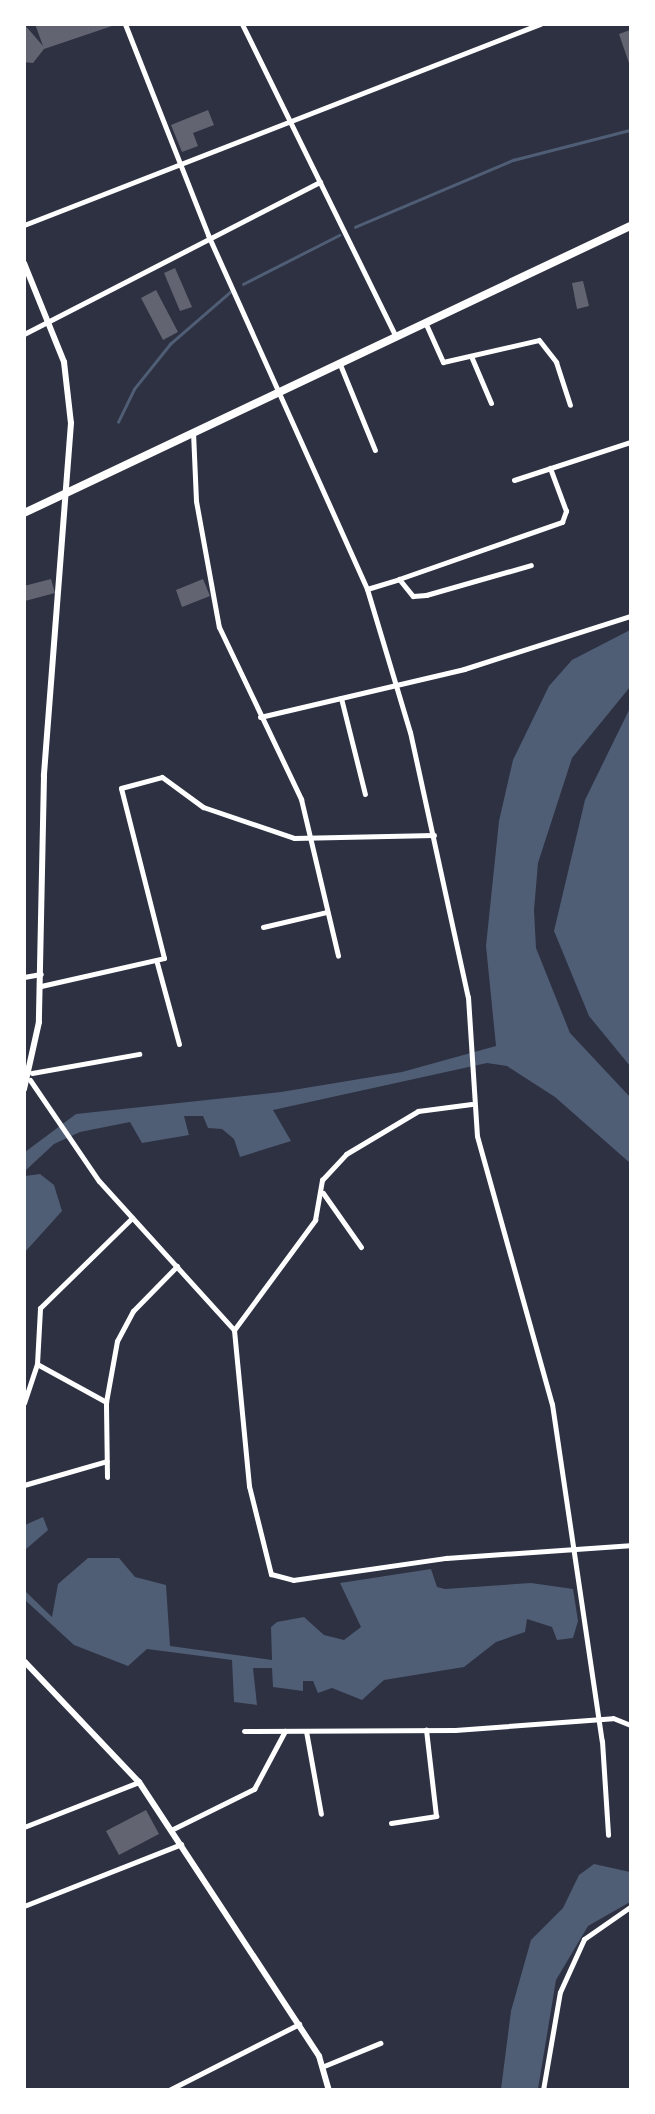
<!DOCTYPE html>
<html>
<head>
<meta charset="utf-8">
<style>
	body { margin:0 }
	#map { position:relative; width:655px; height:2114px; overflow:hidden; background:#2d3142; font-family:"Alegreya Sans",sans-serif }
	div>[style] { position:absolute }
	[style*='--x'] { left:calc(var(--x)*1px); top:calc(var(--y)*1px); width:calc(var(--w)*1px); rotate:calc(var(--a)*1deg) }
	.water>* { inset:0; background:#4f5d75 }
	.stream>* { height:2.5px; margin:-1.25px; padding:0 1.25px; transform-origin:1.25px; border-radius:1.25px; background:#4f5d75 }
	.building>* { inset:0; background:#626471 }
	.minor>* { height:5px; margin:-2.5px; padding:0 2.5px; transform-origin:2.5px; border-radius:2.5px; background:#fff }
	.tertiary>* { height:6px; margin:-3px; padding:0 3px; transform-origin:3px; border-radius:3px; background:#fff }
	.primary>* { height:8px; margin:-4px; padding:0 4px; transform-origin:4px; border-radius:4px; background:#fff }
	span { translate:-50% -50%; white-space:nowrap; text-align:center; line-height:1.15; -webkit-text-stroke:5px #fff; paint-order:stroke }
	.frame { position:absolute; inset:0; border:26px solid #fff; pointer-events:none }
</style>
</head>
<body>
<div id="map">
	<div class="water">
		<i style="clip-path:polygon(630px 630px,630px 687px,572px 758px,538px 863px,534px 910px,536px 948px,570px 1033px,630px 1097px,630px 1163px,555px 1097px,507px 1066px,487px 1063px,273px 1110px,291px 1141px,240px 1157px,234px 1139px,222px 1129px,208px 1128px,203px 1116px,184px 1116px,189px 1135px,142px 1143px,130px 1122px,80px 1132px,54px 1144px,25px 1171px,25px 1152px,76px 1114px,281px 1092px,402px 1072px,496px 1046px,486px 946px,499px 821px,513px 760px,549px 686px,572px 660px)"></i>
		<i style="clip-path:polygon(630px 708px,630px 1066px,589px 1016px,554px 931px,585px 800px)"></i>
		<i style="clip-path:polygon(40px 1174px,54px 1185px,62px 1211px,25px 1252px,25px 1176px)"></i>
		<i style="clip-path:polygon(43px 1517px,48px 1530px,25px 1550px,25px 1525px)"></i>
		<i style="clip-path:polygon(88px 1558px,119px 1558px,135px 1577px,166px 1585px,170px 1646px,272px 1660px,271px 1627px,277px 1622px,304px 1617px,324px 1635px,344px 1640px,361px 1627px,340px 1583px,431px 1569px,437px 1587px,445px 1589px,531px 1583px,573px 1589px,578px 1621px,573px 1638px,557px 1640px,552px 1627px,527px 1619px,525px 1632px,496px 1642px,464px 1667px,384px 1680px,362px 1700px,332px 1688px,318px 1693px,313px 1681px,303px 1681px,303px 1691px,273px 1687px,272px 1668px,253px 1668px,257px 1705px,234px 1702px,232px 1660px,147px 1649px,128px 1666px,74px 1645px,25px 1600px,25px 1591px,52px 1617px,58px 1584px)"></i>
		<i style="clip-path:polygon(594px 1864px,630px 1872px,630px 1902px,588px 1926px,556px 1980px,538px 2089px,501px 2089px,511px 2011px,531px 1940px,563px 1908px,579px 1875px)"></i>
	</div>
	<div class="stream">
		<i style="--x:355;--y:227;--w:172;--a:-23"></i>
		<i style="--x:513;--y:160;--w:121;--a:-14.4"></i>
		<i style="--x:243;--y:284;--w:108;--a:-27"></i>
		<i style="--x:118;--y:422;--w:37;--a:-64"></i>
		<i style="--x:134;--y:389;--w:58;--a:-51.3"></i>
		<i style="--x:170;--y:344;--w:79;--a:-40.9"></i>
	</div>
	<div class="building">
		<i style="clip-path:polygon(24px 24px,43px 46px,35px 24px,115px 25px,44px 49px,33px 63px,24px 62px)"></i>
		<i style="clip-path:polygon(630px 30px,630px 66px,619px 34px)"></i>
		<i style="clip-path:polygon(208px 110px,214px 125px,193px 133px,198px 146px,182px 152px,171px 125px)"></i>
		<i style="clip-path:polygon(175px 268px,192px 307px,180px 311px,164px 273px)"></i>
		<i style="clip-path:polygon(583px 281px,589px 306px,577px 309px,572px 283px)"></i>
		<i style="clip-path:polygon(156px 290px,178px 332px,163px 340px,141px 298px)"></i>
		<i style="clip-path:polygon(51px 579px,55px 593px,25px 601px,24px 586px)"></i>
		<i style="clip-path:polygon(203px 579px,210px 596px,182px 607px,176px 590px)"></i>
		<i style="clip-path:polygon(146px 1810px,159px 1834px,119px 1855px,106px 1831px)"></i>
	</div>
	<div class="minor">
		<i style="--x:125;--y:24;--w:227;--a:68.5"></i>
		<i style="--x:208;--y:235;--w:388;--a:65.8"></i>
		<i style="--x:367;--y:589;--w:149;--a:73.3"></i>
		<i style="--x:410;--y:732;--w:271;--a:77.7"></i>
		<i style="--x:468;--y:997;--w:139;--a:86.3"></i>
		<i style="--x:477;--y:1136;--w:278;--a:74.4"></i>
		<i style="--x:552;--y:1404;--w:341;--a:81.6"></i>
		<i style="--x:602;--y:1741;--w:94;--a:86.3"></i>
		<i style="--x:242;--y:24;--w:347;--a:63.8"></i>
		<i style="--x:24;--y:225;--w:554;--a:-21.28"></i>
		<i style="--x:425;--y:322;--w:44;--a:65.8"></i>
		<i style="--x:443;--y:362;--w:98;--a:-12.9"></i>
		<i style="--x:539;--y:340;--w:28;--a:52"></i>
		<i style="--x:556;--y:362;--w:45;--a:72"></i>
		<i style="--x:24;--y:334;--w:333;--a:-27.2"></i>
		<i style="--x:471;--y:356;--w:51;--a:66.9"></i>
		<i style="--x:339;--y:362;--w:95;--a:67.8"></i>
		<i style="--x:193;--y:432;--w:69;--a:87.5"></i>
		<i style="--x:196;--y:501;--w:128;--a:79.7"></i>
		<i style="--x:219;--y:627;--w:191;--a:64.5"></i>
		<i style="--x:301;--y:799;--w:161;--a:76.7"></i>
		<i style="--x:514;--y:480;--w:122;--a:-18.1"></i>
		<i style="--x:399;--y:579;--w:173;--a:-19.3"></i>
		<i style="--x:562;--y:522;--w:12;--a:-70"></i>
		<i style="--x:566;--y:511;--w:46;--a:-110.4"></i>
		<i style="--x:367;--y:589;--w:34;--a:-17"></i>
		<i style="--x:399;--y:579;--w:22;--a:51"></i>
		<i style="--x:413;--y:596;--w:13;--a:-4"></i>
		<i style="--x:426;--y:595;--w:109;--a:-15.9"></i>
		<i style="--x:341;--y:698;--w:99;--a:76"></i>
		<i style="--x:260;--y:717;--w:210;--a:-13.2"></i>
		<i style="--x:464;--y:669;--w:174;--a:-17.7"></i>
		<i style="--x:263;--y:927;--w:66;--a:-13.2"></i>
		<i style="--x:157;--y:963;--w:84;--a:74.8"></i>
		<i style="--x:24;--y:977;--w:17;--a:-10"></i>
		<i style="--x:41;--y:986;--w:126;--a:-12.8"></i>
		<i style="--x:164;--y:958;--w:175;--a:-104.2"></i>
		<i style="--x:121;--y:788;--w:42;--a:-15"></i>
		<i style="--x:162;--y:777;--w:51;--a:36.2"></i>
		<i style="--x:203;--y:807;--w:96;--a:18.8"></i>
		<i style="--x:294;--y:838;--w:140;--a:-1.2"></i>
		<i style="--x:32;--y:1073;--w:109;--a:-10.1"></i>
		<i style="--x:30;--y:1080;--w:122;--a:55.7"></i>
		<i style="--x:99;--y:1181;--w:201;--a:47.8"></i>
		<i style="--x:234;--y:1330;--w:157;--a:84.5"></i>
		<i style="--x:249;--y:1486;--w:91;--a:76"></i>
		<i style="--x:271;--y:1574;--w:23;--a:15"></i>
		<i style="--x:293;--y:1580;--w:155;--a:-8.2"></i>
		<i style="--x:446;--y:1558;--w:184;--a:-4"></i>
		<i style="--x:323;--y:1193;--w:66;--a:54.9"></i>
		<i style="--x:234;--y:1330;--w:137;--a:-53.6"></i>
		<i style="--x:315;--y:1220;--w:41;--a:-80.1"></i>
		<i style="--x:322;--y:1180;--w:35;--a:-47"></i>
		<i style="--x:346;--y:1154;--w:84;--a:-30.8"></i>
		<i style="--x:418;--y:1111;--w:54;--a:-7.4"></i>
		<i style="--x:37;--y:1364;--w:79;--a:28.8"></i>
		<i style="--x:24;--y:1403;--w:41;--a:-71.6"></i>
		<i style="--x:37;--y:1364;--w:56;--a:-86.9"></i>
		<i style="--x:40;--y:1308;--w:129;--a:-44.4"></i>
		<i style="--x:107;--y:1477;--w:75;--a:-90.8"></i>
		<i style="--x:106;--y:1402;--w:62;--a:-79.8"></i>
		<i style="--x:117;--y:1341;--w:34;--a:-62"></i>
		<i style="--x:133;--y:1311;--w:63;--a:-45.6"></i>
		<i style="--x:24;--y:1485;--w:86;--a:-16.1"></i>
		<i style="--x:244;--y:1731;--w:211;--a:-0.3"></i>
		<i style="--x:455;--y:1730;--w:158;--a:-4.3"></i>
		<i style="--x:613;--y:1718;--w:18;--a:22"></i>
		<i style="--x:306;--y:1731;--w:84;--a:79.8"></i>
		<i style="--x:391;--y:1823;--w:46;--a:-8.8"></i>
		<i style="--x:436;--y:1816;--w:87;--a:-96.6"></i>
		<i style="--x:24;--y:1827;--w:123;--a:-21.4"></i>
		<i style="--x:171;--y:1830;--w:93;--a:-26.3"></i>
		<i style="--x:254;--y:1789;--w:66;--a:-61.9"></i>
		<i style="--x:24;--y:1906;--w:169;--a:-21.5"></i>
		<i style="--x:324;--y:2066;--w:61;--a:-22.3"></i>
		<i style="--x:169;--y:2090;--w:146;--a:-26.9"></i>
		<i style="--x:543;--y:2090;--w:99;--a:-80.2"></i>
		<i style="--x:560;--y:1992;--w:58;--a:-65.6"></i>
		<i style="--x:584;--y:1939;--w:56;--a:-34.8"></i>
	</div>
	<div class="tertiary">
		<i style="--x:24;--y:263;--w:107;--a:68"></i>
		<i style="--x:64;--y:362;--w:61;--a:83.5"></i>
		<i style="--x:71;--y:423;--w:354;--a:94.4"></i>
		<i style="--x:44;--y:776;--w:246;--a:91.2"></i>
		<i style="--x:39;--y:1022;--w:69;--a:102.6"></i>
		<i style="--x:24;--y:1661;--w:167;--a:46.5"></i>
		<i style="--x:139;--y:1782;--w:328;--a:56.7"></i>
		<i style="--x:319;--y:2056;--w:35;--a:74"></i>
	</div>
	<div class="primary">
		<i style="--x:24;--y:513;--w:671;--a:-25.34"></i>
	</div>
	<div class="frame"></div>
</div>
</body>
</html>
